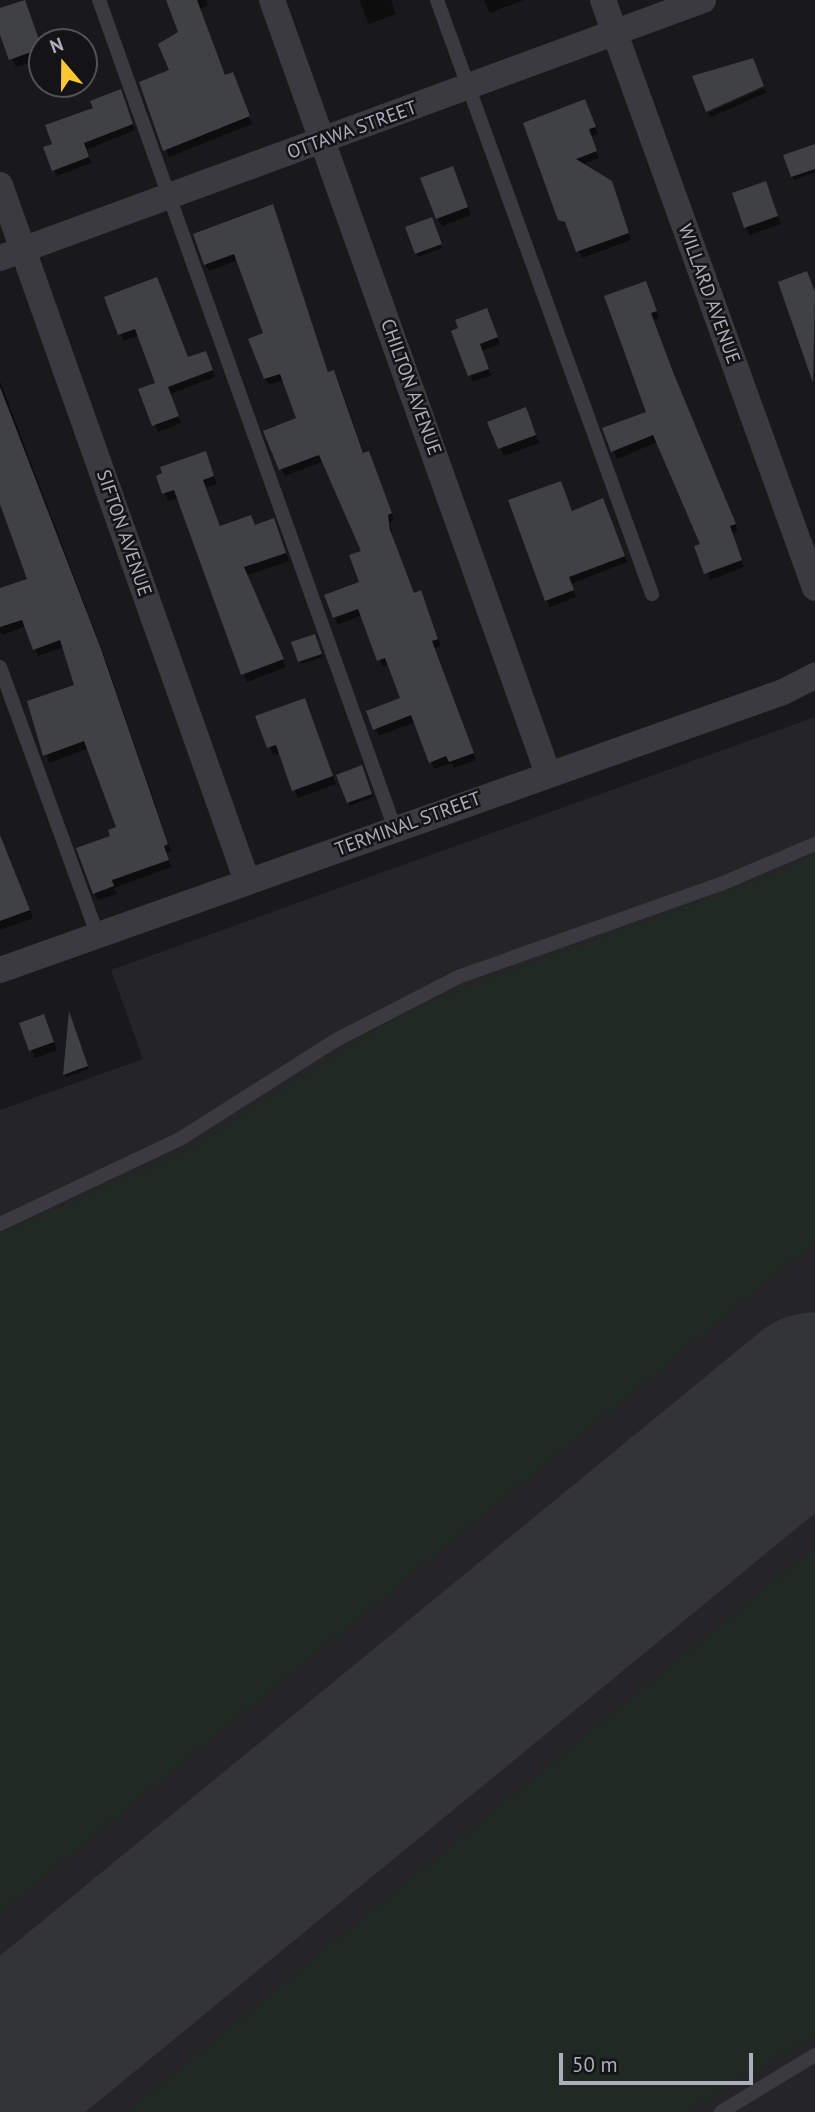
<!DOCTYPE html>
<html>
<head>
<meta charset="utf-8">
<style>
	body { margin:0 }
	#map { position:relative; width:815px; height:2112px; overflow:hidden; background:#19191b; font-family:"PT Sans",sans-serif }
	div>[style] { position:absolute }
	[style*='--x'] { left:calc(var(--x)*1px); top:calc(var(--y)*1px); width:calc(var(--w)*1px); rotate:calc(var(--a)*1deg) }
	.built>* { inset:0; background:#252528 }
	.green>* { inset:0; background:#202a22 }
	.shadow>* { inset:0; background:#0007 }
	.taxiway>* { height:70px; margin:-35px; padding:0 35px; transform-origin:35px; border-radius:35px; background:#323438 }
	.runway>* { height:175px; margin:-87.5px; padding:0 87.5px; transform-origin:87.5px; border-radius:87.5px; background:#323438 }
	.building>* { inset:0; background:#404145 }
	.service>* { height:14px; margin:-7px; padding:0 7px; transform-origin:7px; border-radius:7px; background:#3a3a40 }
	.minor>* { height:26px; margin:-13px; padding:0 13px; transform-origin:13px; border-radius:13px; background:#3a3a40 }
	span { translate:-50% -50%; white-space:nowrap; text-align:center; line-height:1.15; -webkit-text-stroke:5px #141416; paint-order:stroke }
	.street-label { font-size:19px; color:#abaebb }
	.north { position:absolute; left:28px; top:28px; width:70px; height:70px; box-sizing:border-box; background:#141416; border:2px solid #505258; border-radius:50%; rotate:340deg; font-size:19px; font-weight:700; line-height:28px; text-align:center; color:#abaebb }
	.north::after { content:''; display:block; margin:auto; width:24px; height:32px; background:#fac932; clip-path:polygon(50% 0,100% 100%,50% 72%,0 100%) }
	.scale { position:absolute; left:559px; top:2053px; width:194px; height:32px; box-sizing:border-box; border:4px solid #abaebb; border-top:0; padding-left:9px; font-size:21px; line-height:24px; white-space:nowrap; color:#abaebb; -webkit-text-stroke:5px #141416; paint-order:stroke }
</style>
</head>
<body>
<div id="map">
	<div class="built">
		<i style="clip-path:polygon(815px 717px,815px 2112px,0 2112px,0 1110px,143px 1059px,111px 970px)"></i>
	</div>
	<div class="green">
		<i style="clip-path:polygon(815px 855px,815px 1242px,0 1913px,0 1234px,183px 1153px,385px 1024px,449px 994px,775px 874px)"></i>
		<i style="clip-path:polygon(815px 1547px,815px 2035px,685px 2112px,127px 2112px)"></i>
	</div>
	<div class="shadow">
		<i style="clip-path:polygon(168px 0,206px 0,208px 5px,200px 9px,225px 76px,236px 81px,252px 124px,169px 157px,141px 83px,171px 71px,181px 32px)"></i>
		<i style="clip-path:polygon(359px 0,391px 0,396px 14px,369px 24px)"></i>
		<i style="clip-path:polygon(484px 0,524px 0,490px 13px)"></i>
		<i style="clip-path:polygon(24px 1px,42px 46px,42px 58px,16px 67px,0 30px,0 10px)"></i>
		<i style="clip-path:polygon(764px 88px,766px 93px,711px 117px,708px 113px)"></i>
		<i style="clip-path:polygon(123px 97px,135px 130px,86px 150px,91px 163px,57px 176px,45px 148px)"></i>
		<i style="clip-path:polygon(588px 108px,598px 134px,591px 136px,599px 158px,582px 165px,611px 182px,631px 240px,582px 258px,569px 227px,560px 219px)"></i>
		<i style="clip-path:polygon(815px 148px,815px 172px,794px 180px,785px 157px)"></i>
		<i style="clip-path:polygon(456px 176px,471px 215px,442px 226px,437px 218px)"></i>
		<i style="clip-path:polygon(769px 191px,781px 224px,750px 235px,745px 227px)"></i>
		<i style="clip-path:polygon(273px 206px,329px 374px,334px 372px,338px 379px,364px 455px,372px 460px,394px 520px,390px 522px,393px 539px,414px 594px,424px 599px,441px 646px,435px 648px,476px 760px,454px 768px,451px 763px,434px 769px,415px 722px,379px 736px,375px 729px,402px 699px,389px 664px,383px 667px,379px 660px,362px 615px,338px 625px,326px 596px,361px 583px,363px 552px,324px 461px,285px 476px,281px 469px,298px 419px,284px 380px,269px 385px,265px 379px,251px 340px,265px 334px,238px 260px,209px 271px,205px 264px)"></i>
		<i style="clip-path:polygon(433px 223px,442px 248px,418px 257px,416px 253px)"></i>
		<i style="clip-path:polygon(810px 279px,815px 293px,812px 373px)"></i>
		<i style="clip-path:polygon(649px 290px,659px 318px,654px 320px,676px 381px,738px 531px,732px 533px,744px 567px,710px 580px,702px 545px,657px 442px,617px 459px,605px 429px,648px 413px)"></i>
		<i style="clip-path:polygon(107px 298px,188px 359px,209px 360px,215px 377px,170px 394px,181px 423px,158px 432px,140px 390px,157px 384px,139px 335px,124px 341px)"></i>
		<i style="clip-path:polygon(490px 317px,500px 344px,482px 351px,491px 375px,473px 382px,453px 332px)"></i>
		<i style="clip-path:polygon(0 381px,105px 658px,171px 851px,166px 853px,171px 867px,114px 888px,117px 894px,98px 900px,94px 893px,118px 828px,89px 748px,49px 763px,29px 702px,77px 687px,64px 647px,38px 656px,26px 626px,2px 635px,0 632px,0 590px,29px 580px,0 499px)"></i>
		<i style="clip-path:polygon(525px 409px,539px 443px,504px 456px,500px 448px)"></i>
		<i style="clip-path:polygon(205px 453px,217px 484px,206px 488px,221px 528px,256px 527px,273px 520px,289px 561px,247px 575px,286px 667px,247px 682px,179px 498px,168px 501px,158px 477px)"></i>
		<i style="clip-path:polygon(560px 483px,573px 512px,606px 507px,627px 562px,571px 584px,576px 597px,550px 607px,546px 600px)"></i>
		<i style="clip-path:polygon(316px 639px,323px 657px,301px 664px,300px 661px)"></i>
		<i style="clip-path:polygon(304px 700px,336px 784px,298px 798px,281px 753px,273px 755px,258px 717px)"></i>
		<i style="clip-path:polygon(363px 770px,373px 797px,350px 806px,338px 776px)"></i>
		<i style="clip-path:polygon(6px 850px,33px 918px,0 930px,0 852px)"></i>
		<i style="clip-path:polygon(70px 1017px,89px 1069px,66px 1077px,65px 1075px)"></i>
		<i style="clip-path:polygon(47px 1023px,57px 1050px,35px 1058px,21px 1024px)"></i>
	</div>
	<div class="taxiway">
		<i style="--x:0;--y:2079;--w:227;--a:-39.3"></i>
	</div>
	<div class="runway">
		<i style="--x:0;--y:2068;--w:1054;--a:-39.38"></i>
	</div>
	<div class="building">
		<i style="clip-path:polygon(25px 0,42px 48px,9px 60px,0 35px,0 8px)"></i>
		<i style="clip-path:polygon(166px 0,197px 0,225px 75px,233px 72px,250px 116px,163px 151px,139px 82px,169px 70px,158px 44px,178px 32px)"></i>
		<i style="clip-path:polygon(753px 58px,764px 86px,706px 112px,692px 76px)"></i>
		<i style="clip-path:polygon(121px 89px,133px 124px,84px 143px,89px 157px,52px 171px,43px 147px,52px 144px,45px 125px,93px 108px,90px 101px)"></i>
		<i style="clip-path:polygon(585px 99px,596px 127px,589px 129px,597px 151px,576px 159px,612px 181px,629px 233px,576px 252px,565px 222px,558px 220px,523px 123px)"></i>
		<i style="clip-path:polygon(815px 144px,815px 169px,791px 177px,783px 155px)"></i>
		<i style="clip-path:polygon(453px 166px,468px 207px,436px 219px,420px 178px)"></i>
		<i style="clip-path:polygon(766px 181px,778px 216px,744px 228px,732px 193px)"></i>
		<i style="clip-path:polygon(273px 204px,328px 372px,334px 370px,363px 453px,369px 451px,392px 513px,388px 515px,390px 530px,414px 593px,421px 590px,438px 639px,432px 641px,474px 753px,449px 762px,446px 756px,429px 763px,411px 715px,373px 730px,366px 711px,400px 698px,385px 658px,377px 661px,358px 609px,333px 618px,324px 595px,359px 582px,349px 555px,361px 551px,319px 455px,279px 470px,263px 431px,296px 418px,280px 374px,264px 379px,248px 339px,263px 333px,234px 254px,204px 265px,193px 234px)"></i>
		<i style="clip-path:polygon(432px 217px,442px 244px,415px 254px,405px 227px)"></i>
		<i style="clip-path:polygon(807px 271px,815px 292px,813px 383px,778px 282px)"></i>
		<i style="clip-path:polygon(157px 277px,188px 357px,206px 351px,213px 370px,168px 387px,179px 416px,152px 426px,138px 389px,155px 383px,135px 329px,118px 335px,104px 297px)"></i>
		<i style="clip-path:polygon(646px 281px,657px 311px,651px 313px,673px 372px,736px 524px,730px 526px,742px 560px,704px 574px,694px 546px,700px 544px,653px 435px,611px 452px,602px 428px,646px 412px,604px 296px)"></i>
		<i style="clip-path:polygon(487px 308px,498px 337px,480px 344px,489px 369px,468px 376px,451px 331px,458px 328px,455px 320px)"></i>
		<i style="clip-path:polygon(0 387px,101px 649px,168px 844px,164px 846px,169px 860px,112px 880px,114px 886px,93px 894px,76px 848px,110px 836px,108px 830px,116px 827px,84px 741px,43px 756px,27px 701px,74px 685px,60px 640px,33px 650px,22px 620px,0 627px,0 588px,27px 579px,0 504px)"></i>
		<i style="clip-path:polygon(526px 407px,536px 435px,498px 449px,487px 422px)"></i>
		<i style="clip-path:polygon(206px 451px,214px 476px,203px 480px,220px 526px,251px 515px,255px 525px,274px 518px,286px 553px,244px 567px,284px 659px,241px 675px,174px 490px,162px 494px,156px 476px,162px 473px,160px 467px)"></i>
		<i style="clip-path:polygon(561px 481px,572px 511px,603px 498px,625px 556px,569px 577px,574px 590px,545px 601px,508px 500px)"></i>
		<i style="clip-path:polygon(315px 634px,322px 654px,298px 662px,291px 642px)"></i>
		<i style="clip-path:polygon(305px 698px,333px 776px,292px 791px,276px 745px,267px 748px,255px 716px)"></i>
		<i style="clip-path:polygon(362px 765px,372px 794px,347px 803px,336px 775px)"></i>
		<i style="clip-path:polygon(0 835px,30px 910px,0 921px)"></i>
		<i style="clip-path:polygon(69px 1011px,88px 1066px,63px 1075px)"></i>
		<i style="clip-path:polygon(44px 1014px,54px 1042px,29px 1051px,19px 1023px)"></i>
	</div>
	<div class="service">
		<i style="--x:99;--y:0;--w:880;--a:70.35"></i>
		<i style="--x:437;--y:0;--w:632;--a:70.1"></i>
		<i style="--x:0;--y:667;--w:286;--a:70"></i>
		<i style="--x:0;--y:1224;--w:199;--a:-25.3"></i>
		<i style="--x:180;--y:1139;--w:185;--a:-32.4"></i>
		<i style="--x:336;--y:1040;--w:137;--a:-27.3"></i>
		<i style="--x:458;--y:977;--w:279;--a:-19.5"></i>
		<i style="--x:721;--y:884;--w:102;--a:-23.1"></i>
		<i style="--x:721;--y:2112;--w:110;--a:-31.2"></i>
	</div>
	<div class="minor">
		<i style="--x:272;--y:0;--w:822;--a:70.37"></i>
		<i style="--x:603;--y:0;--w:625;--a:70.17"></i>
		<i style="--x:0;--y:185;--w:739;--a:70.46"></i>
		<i style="--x:0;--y:258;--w:749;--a:-20.15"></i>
		<i style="--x:0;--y:970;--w:831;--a:-19.55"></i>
		<i style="--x:783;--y:692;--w:36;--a:-27"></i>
	</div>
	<div class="street-label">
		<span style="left:352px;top:130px;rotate:-20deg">OTTAWA STREET</span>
		<span style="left:709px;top:294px;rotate:70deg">WILLARD AVENUE</span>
		<span style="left:411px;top:387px;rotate:70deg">CHILTON AVENUE</span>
		<span style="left:124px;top:533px;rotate:71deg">SIFTON AVENUE</span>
		<span style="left:408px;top:824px;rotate:-20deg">TERMINAL STREET</span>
	</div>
	<div class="north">N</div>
	<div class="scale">50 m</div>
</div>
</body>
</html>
